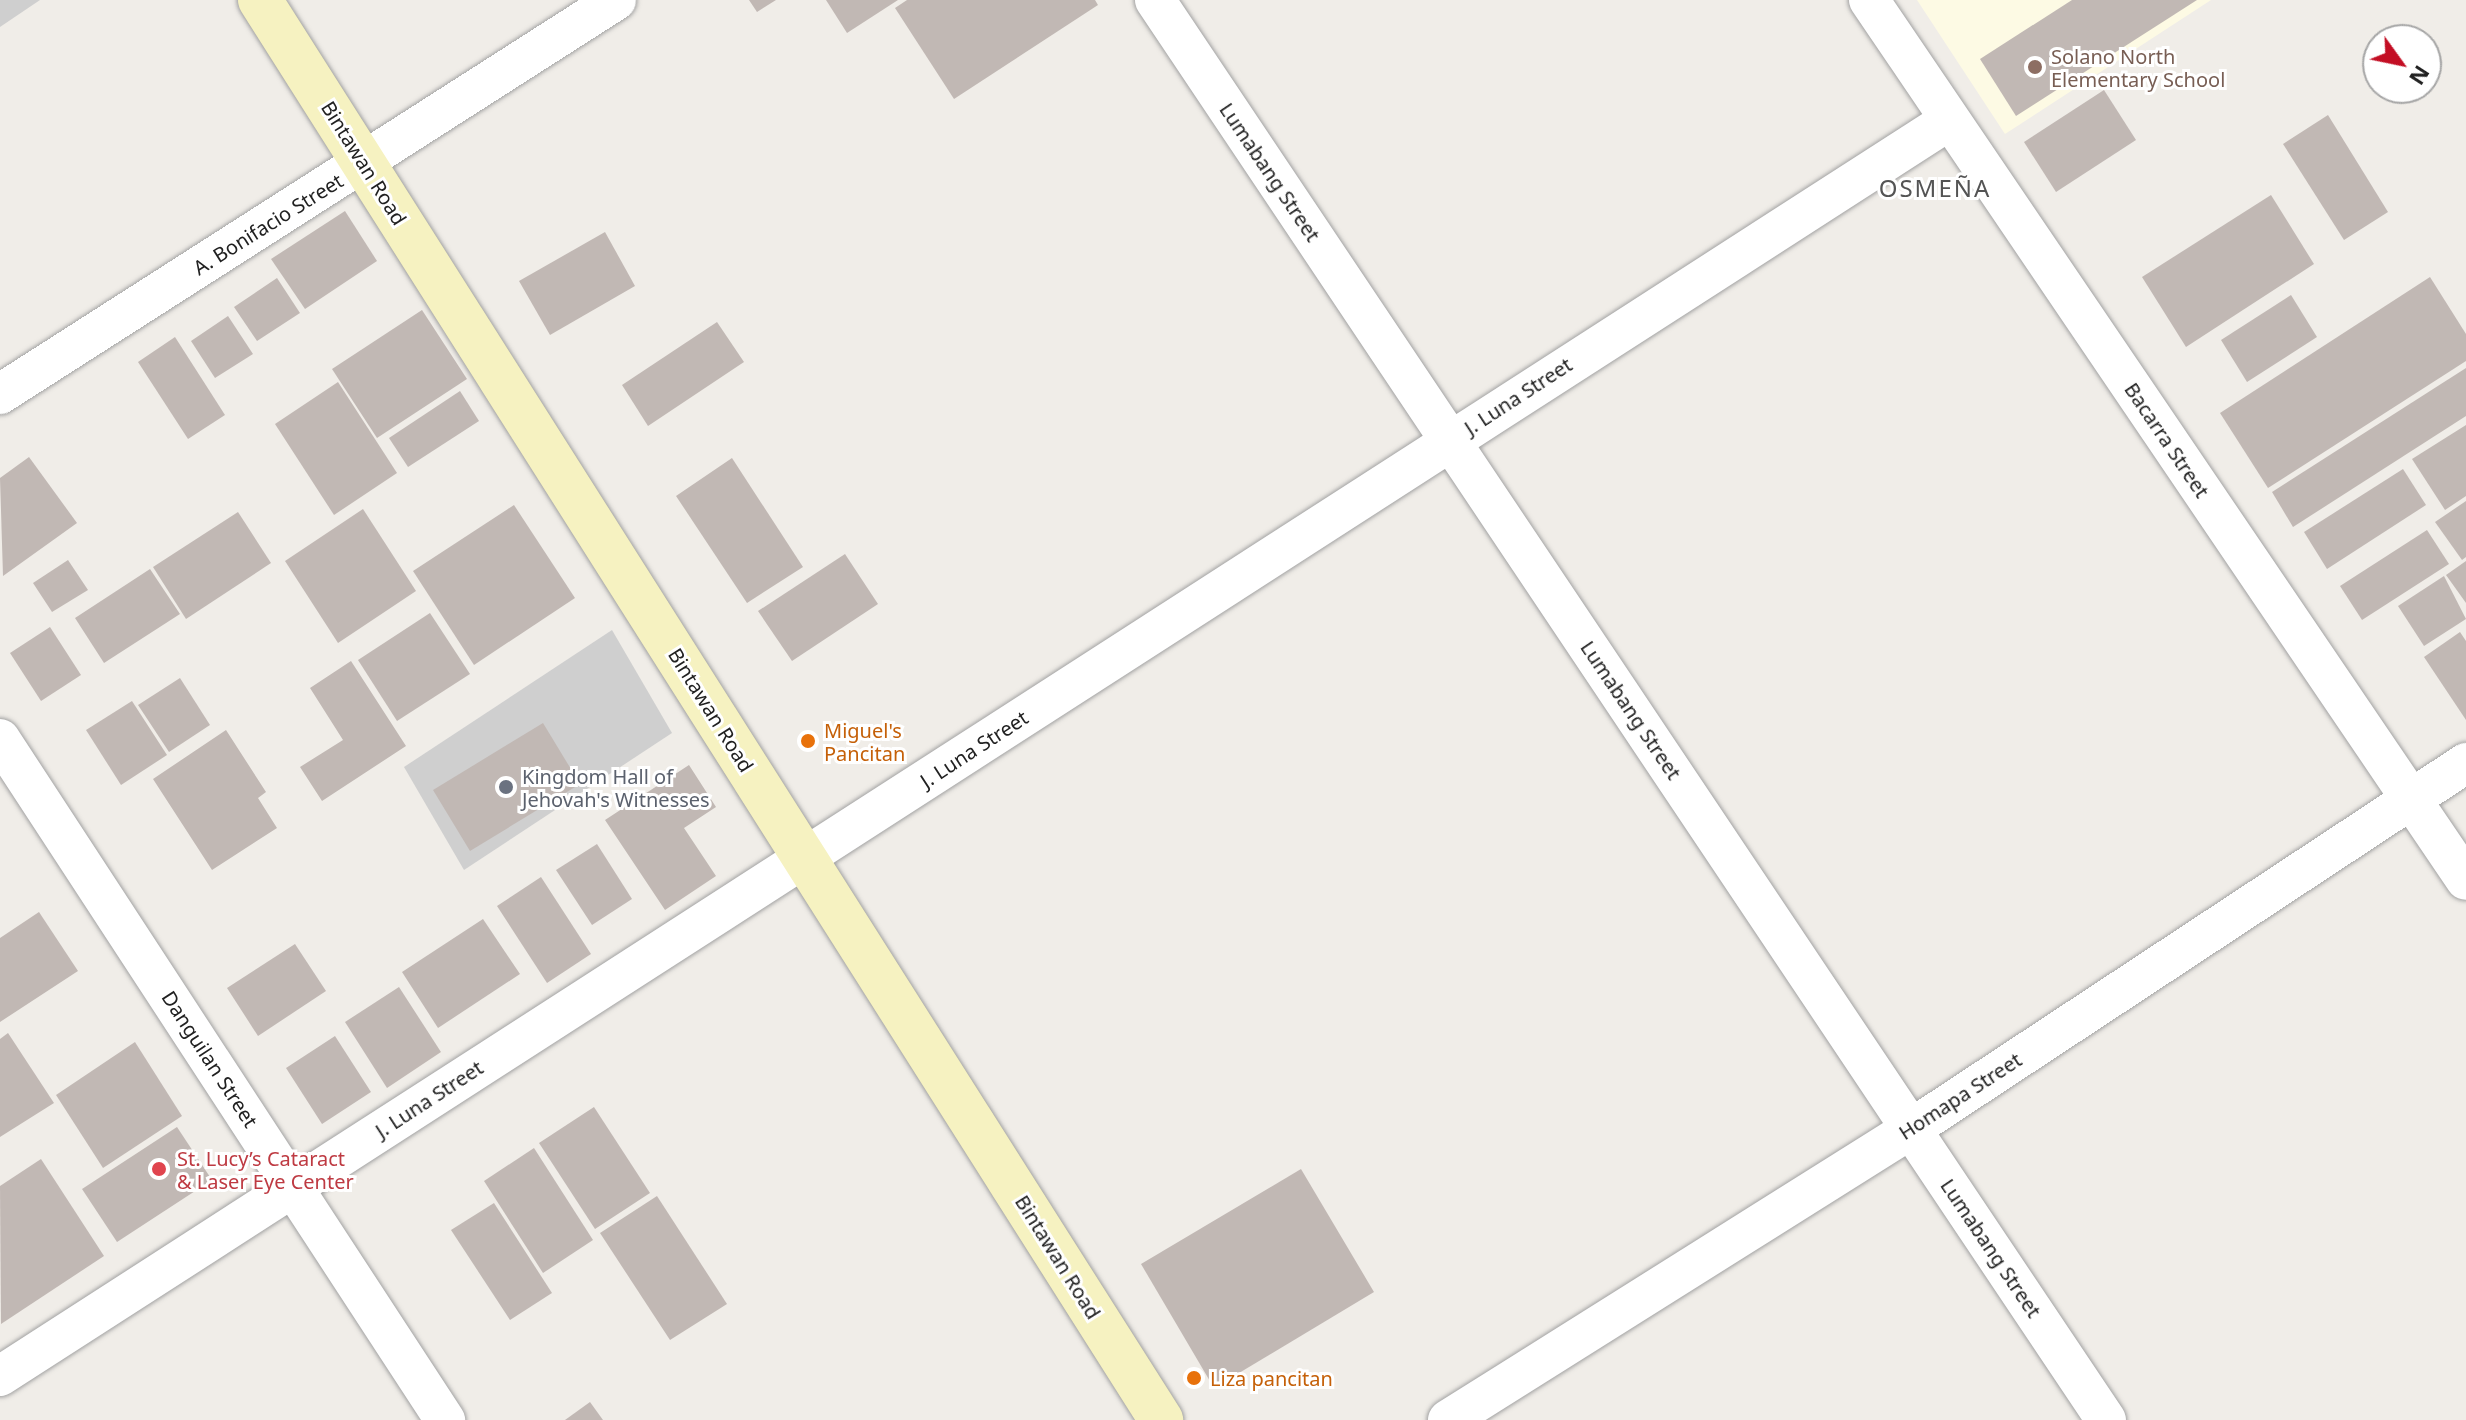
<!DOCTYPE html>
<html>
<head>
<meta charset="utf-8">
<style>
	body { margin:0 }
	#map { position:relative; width:2466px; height:1420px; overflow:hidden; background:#f0ede8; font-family:"Noto Sans",sans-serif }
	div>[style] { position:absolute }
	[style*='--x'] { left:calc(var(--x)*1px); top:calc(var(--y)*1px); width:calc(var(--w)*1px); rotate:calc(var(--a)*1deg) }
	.education>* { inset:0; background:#fdfae4 }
	.religious>* { inset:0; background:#cfcfcf }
	.building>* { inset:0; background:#c1b8b4 }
	.roads { filter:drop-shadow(0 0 2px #a2a2a2) drop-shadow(0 0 2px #a2a2a2) }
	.street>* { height:40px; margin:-20px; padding:0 20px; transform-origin:20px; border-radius:20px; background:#fff }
	.secondary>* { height:44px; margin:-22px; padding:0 22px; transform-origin:22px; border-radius:22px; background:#f6f2c1 }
	.dots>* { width:22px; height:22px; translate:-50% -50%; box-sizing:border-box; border:4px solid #fff; border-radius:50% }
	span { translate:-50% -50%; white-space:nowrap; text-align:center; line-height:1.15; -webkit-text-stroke:6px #fff; paint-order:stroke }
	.education-label { font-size:20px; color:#785e54 }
	.left { translate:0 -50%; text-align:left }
	.street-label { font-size:20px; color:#212121 }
	.food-label { font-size:20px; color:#c56008 }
	.worship-label { font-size:20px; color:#5b616d }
	.health-label { font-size:20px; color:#be3a42 }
	.quarter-label { font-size:24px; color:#545454; letter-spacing:2px }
	.north { position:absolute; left:2362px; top:24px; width:80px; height:80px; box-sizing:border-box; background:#fff; border:2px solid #a6a6a6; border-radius:50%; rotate:123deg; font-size:22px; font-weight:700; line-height:32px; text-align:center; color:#212121 }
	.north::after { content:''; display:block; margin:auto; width:28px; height:36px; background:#c30e24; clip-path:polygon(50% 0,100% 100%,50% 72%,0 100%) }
</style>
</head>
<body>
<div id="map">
	<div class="education">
		<i style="clip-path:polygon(1917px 0,2211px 0,2005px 134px)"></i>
	</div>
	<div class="religious">
		<i style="clip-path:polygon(0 0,40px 0,0 27px)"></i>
		<i style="clip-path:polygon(612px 630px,672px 733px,464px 870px,404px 767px)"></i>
	</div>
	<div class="building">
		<i style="clip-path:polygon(749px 0,776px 0,757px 12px)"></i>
		<i style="clip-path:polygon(826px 0,898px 0,847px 33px)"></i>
		<i style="clip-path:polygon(907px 0,1095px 0,1098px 5px,954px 99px,895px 8px)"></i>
		<i style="clip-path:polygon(2072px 0,2197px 0,2016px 116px,1980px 59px)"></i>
		<i style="clip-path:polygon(2104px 90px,2136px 140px,2056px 192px,2024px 142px)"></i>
		<i style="clip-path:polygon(2328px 115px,2388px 212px,2344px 240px,2283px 144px)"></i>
		<i style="clip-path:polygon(2271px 195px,2314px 264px,2186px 347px,2142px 277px)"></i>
		<i style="clip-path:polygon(345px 211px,377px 261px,305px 309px,271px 259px)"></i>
		<i style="clip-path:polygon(605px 232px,635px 286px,550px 335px,519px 281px)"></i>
		<i style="clip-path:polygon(2430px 277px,2466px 334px,2466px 361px,2268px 488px,2220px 413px)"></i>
		<i style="clip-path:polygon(277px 278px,300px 313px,257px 341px,234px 307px)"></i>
		<i style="clip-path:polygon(2291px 295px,2317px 337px,2247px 382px,2221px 340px)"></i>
		<i style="clip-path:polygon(422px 310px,467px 379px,377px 438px,332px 369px)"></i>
		<i style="clip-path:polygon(228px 316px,253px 354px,215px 378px,191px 341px)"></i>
		<i style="clip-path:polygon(717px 322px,744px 362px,648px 426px,622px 385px)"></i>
		<i style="clip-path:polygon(175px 337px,225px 415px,188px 439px,138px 362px)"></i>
		<i style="clip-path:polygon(2466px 368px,2466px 416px,2293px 527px,2272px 492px)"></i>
		<i style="clip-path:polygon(338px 382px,397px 473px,334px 515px,275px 424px)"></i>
		<i style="clip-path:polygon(460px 391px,479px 421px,408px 467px,389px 438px)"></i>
		<i style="clip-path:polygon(2466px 425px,2466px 496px,2445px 510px,2412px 459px)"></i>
		<i style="clip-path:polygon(29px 457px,77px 523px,3px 576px,0 478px)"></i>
		<i style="clip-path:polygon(732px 458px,803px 567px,747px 603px,676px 496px)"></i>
		<i style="clip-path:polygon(2403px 469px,2426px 505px,2327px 569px,2304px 532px)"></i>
		<i style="clip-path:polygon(2466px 501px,2466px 557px,2462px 560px,2435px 522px)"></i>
		<i style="clip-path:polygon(514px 505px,575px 598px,474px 665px,413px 571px)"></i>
		<i style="clip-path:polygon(363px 509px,416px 591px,338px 643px,285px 561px)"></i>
		<i style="clip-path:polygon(238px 512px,271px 563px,186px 619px,153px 567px)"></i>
		<i style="clip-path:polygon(2427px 530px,2449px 564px,2362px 620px,2340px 586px)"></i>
		<i style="clip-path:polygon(845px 554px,878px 604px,792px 661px,758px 611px)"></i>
		<i style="clip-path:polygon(68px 560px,88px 590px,52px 612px,33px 583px)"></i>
		<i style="clip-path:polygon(2466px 561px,2466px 603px,2446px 575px)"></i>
		<i style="clip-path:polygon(150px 569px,180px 614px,104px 663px,75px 618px)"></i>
		<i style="clip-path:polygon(2444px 576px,2466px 619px,2424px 646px,2398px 606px)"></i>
		<i style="clip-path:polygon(430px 613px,470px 674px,397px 721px,358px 660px)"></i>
		<i style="clip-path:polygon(50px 627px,81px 675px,41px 701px,10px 653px)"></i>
		<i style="clip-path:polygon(2460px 632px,2466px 641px,2466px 720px,2424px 657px)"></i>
		<i style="clip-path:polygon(351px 661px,406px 746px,322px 801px,300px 767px,343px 740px,310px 688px)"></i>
		<i style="clip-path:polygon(180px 678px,210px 725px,169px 752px,138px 705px)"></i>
		<i style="clip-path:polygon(132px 701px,167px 755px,121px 785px,86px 730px)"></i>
		<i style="clip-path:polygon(543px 723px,580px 784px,470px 851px,433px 790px)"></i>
		<i style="clip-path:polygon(226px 730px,266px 792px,258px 798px,277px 828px,212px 870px,153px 779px)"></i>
		<i style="clip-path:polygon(689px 765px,716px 807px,684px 828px,716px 876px,665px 910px,605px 820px)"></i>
		<i style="clip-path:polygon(597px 844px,632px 899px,592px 925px,556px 870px)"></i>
		<i style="clip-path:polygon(541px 877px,591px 954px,547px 983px,497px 906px)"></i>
		<i style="clip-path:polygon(39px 912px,78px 971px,0 1022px,0 938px)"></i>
		<i style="clip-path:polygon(483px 919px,520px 974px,438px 1028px,402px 972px)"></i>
		<i style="clip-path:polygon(295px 944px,326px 991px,258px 1036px,227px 988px)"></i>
		<i style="clip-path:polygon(399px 987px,441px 1052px,387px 1088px,345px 1022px)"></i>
		<i style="clip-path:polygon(8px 1033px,54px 1103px,0 1137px,0 1039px)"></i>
		<i style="clip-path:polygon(335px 1036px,371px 1092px,322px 1124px,286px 1068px)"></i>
		<i style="clip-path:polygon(135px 1042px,182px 1116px,103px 1168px,56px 1095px)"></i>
		<i style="clip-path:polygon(594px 1107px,650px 1193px,595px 1229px,539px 1143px)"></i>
		<i style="clip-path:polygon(177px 1127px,212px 1180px,117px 1242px,82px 1189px)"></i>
		<i style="clip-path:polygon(534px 1148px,593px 1240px,543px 1273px,484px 1181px)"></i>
		<i style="clip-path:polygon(41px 1159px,104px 1256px,1px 1324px,0 1186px)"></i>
		<i style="clip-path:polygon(1301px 1169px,1374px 1292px,1214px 1388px,1141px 1264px)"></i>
		<i style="clip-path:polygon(657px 1196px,727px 1304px,670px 1340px,600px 1233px)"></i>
		<i style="clip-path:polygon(494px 1203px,552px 1293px,510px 1320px,451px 1230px)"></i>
		<i style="clip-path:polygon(590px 1402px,603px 1420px,565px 1420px)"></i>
	</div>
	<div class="roads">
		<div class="street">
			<i style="--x:1155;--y:0;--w:1709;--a:56.19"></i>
			<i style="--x:1869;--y:0;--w:1063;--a:55.85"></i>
			<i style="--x:0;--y:394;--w:731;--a:-32.6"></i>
			<i style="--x:0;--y:739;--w:814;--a:56.84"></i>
			<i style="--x:0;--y:1376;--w:2317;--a:-32.79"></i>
			<i style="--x:1448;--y:1420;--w:547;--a:-32.15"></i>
			<i style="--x:1911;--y:1129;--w:665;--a:-33.4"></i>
		</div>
		<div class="secondary">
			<i style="--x:260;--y:0;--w:1682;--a:57.6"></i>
		</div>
	</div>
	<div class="dots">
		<i style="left:2035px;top:67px;background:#8d6e63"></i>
		<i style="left:808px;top:741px;background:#e8710a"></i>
		<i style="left:506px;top:787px;background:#6b7280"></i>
		<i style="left:159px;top:1169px;background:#e0444e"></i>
		<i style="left:1194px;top:1378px;background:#e8710a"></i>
	</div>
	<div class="education-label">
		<span class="left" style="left:2051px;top:68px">Solano North<br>Elementary School</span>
	</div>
	<div class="street-label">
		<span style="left:364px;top:163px;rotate:58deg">Bintawan Road</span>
		<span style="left:1270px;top:172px;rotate:56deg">Lumabang Street</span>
		<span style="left:268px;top:224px;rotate:-32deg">A. Bonifacio Street</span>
		<span style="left:1518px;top:396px;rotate:-33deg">J. Luna Street</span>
		<span style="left:2167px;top:440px;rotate:56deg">Bacarra Street</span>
		<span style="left:711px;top:710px;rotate:58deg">Bintawan Road</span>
		<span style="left:1631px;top:710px;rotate:56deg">Lumabang Street</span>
		<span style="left:974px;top:749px;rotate:-33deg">J. Luna Street</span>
		<span style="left:210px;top:1059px;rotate:57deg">Danguilan Street</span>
		<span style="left:1960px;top:1096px;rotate:-33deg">Homapa Street</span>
		<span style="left:429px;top:1099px;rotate:-33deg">J. Luna Street</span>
		<span style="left:1991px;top:1248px;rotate:56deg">Lumabang Street</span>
		<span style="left:1058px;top:1257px;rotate:58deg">Bintawan Road</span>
	</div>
	<div class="food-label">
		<span class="left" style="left:824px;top:742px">Miguel's<br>Pancitan</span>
		<span class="left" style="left:1210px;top:1378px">Liza pancitan</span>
	</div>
	<div class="worship-label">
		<span class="left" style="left:522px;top:788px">Kingdom Hall of<br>Jehovah's Witnesses</span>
	</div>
	<div class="health-label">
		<span class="left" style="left:177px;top:1170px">St. Lucy’s Cataract<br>&amp; Laser Eye Center</span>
	</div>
	<div class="quarter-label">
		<span style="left:1935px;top:188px">OSMEÑA</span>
	</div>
	<div class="north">N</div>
</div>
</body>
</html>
